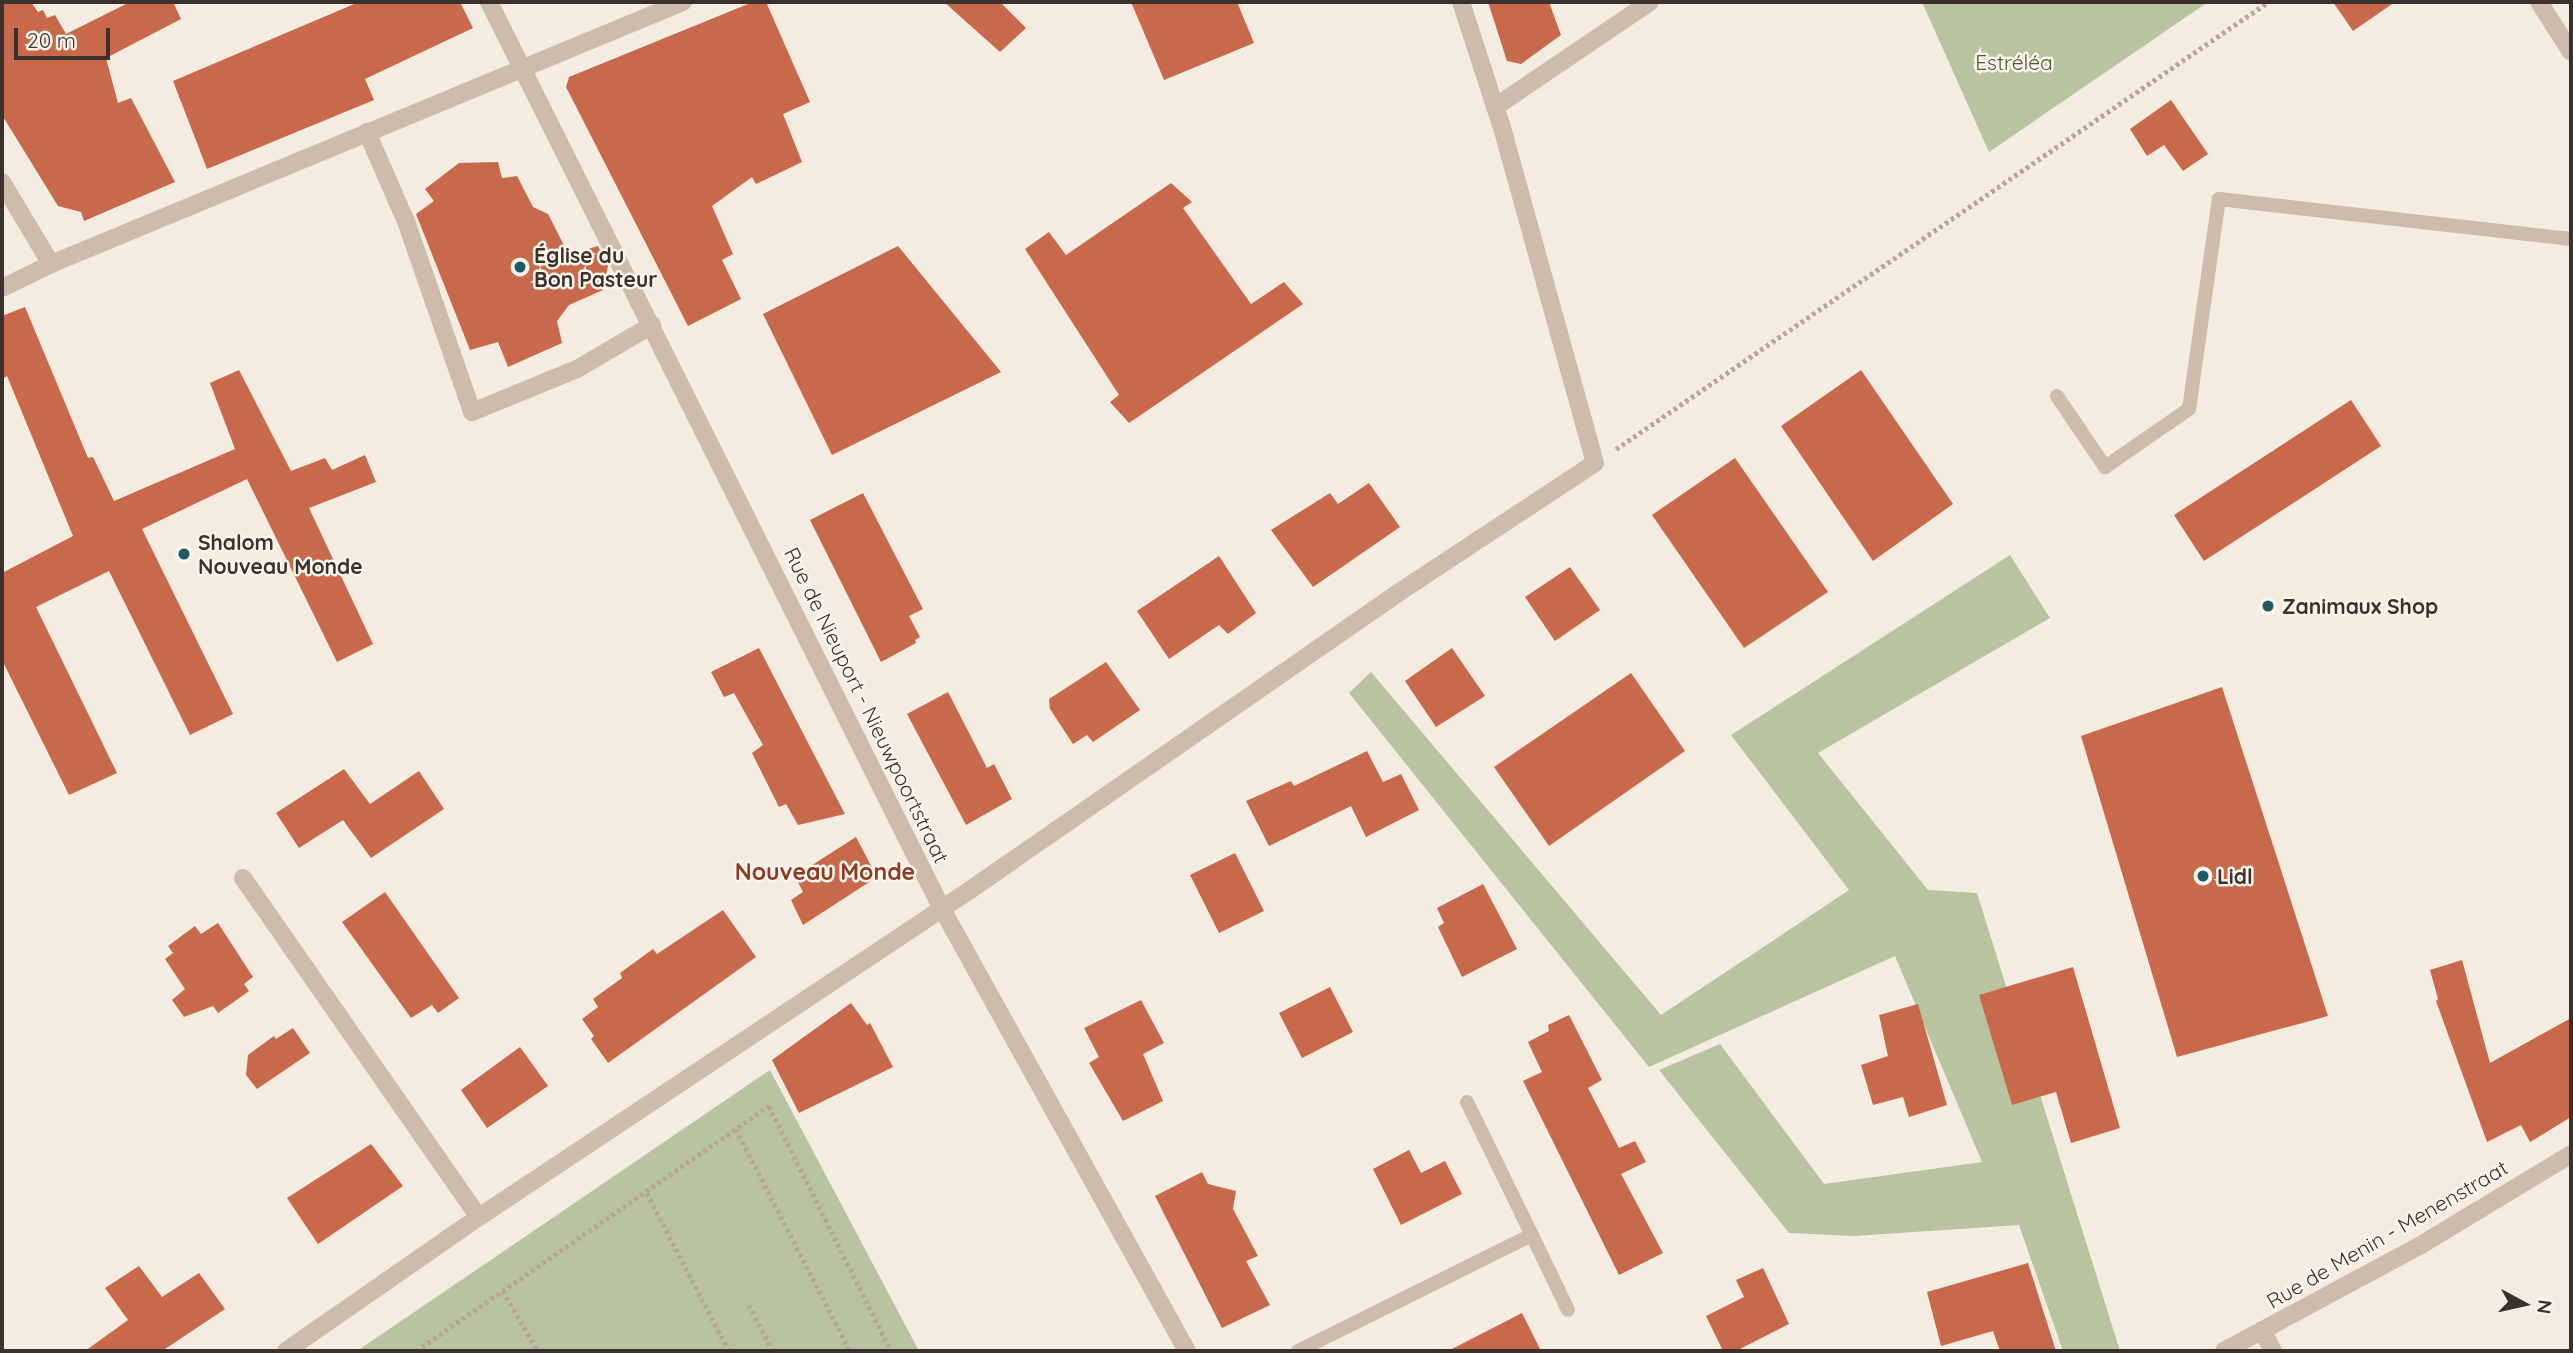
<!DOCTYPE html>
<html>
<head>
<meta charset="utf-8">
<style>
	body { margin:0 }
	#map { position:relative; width:2573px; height:1353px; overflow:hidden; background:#f4ebe1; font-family:Quicksand,sans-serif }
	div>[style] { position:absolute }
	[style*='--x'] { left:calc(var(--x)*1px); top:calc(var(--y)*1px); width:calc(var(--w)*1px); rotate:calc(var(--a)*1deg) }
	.green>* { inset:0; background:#b8c4a0 }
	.building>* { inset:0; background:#c8694b }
	.path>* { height:4.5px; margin-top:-2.25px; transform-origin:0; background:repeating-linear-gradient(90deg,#b9a596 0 3.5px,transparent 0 7px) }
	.service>* { height:14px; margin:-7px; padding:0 7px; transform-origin:7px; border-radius:7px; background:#cdbbac }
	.minor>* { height:18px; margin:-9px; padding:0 9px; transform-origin:9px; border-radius:9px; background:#cdbbac }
	.tertiary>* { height:18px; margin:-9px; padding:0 9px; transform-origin:9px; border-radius:9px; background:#cdbbac }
	.dots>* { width:19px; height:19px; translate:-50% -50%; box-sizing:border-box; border:4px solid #fbf5ee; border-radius:50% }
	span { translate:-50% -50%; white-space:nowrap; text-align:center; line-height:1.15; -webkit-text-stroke:5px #fbf5ee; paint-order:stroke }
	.park-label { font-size:21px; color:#4a5a2e }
	.poi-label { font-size:21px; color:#3b302b; font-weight:700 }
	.left { translate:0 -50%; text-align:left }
	.street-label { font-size:21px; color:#3b302b }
	.neighbourhood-label { font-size:23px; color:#8c3b22; font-weight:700 }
	.frame { position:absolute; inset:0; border:4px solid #3b302b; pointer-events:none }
	.north { position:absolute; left:2489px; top:1269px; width:70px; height:70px; -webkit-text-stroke:5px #fbf5ee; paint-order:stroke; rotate:98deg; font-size:19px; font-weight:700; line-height:28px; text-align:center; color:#3b302b }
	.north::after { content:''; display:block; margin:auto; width:24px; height:32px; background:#3b302b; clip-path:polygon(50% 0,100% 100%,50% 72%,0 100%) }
	.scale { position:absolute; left:14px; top:28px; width:96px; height:32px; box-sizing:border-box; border:4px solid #3b302b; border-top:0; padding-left:9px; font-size:21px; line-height:24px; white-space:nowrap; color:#3b302b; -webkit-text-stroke:5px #fbf5ee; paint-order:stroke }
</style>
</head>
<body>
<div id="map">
	<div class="green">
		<i style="clip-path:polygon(1922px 2px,2208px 2px,1989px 152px)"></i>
		<i style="clip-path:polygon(2010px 555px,2050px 618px,1818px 753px,1928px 890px,1977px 893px,2120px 1351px,2063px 1351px,2019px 1225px,1854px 1236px,1789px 1233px,1659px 1070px,1720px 1044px,1824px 1184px,1982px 1162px,1895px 956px,1649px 1067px,1349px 693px,1371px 672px,1661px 1015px,1849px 890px,1731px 735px)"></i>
		<i style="clip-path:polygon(770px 1070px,919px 1351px,357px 1351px)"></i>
	</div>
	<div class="building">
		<i style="clip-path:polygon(2px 2px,31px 2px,38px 12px,43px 10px,47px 18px,55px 15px,66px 34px,130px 2px,173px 2px,181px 19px,106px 58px,118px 103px,131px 98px,175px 182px,84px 221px,81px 212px,58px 206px,2px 115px)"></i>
		<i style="clip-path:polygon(359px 2px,460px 2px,473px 28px,365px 79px,374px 100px,207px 169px,173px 81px)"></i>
		<i style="clip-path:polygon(753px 2px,766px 2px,810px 102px,783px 114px,802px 162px,756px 184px,752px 177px,712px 206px,733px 254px,722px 260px,741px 299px,688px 326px,566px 87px,569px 77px)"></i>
		<i style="clip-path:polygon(944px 2px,1000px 2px,1026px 28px,1000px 52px)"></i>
		<i style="clip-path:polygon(1131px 2px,1237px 2px,1254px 43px,1164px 80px)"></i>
		<i style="clip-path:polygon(1488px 2px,1549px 2px,1561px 35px,1521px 64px,1507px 61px)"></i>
		<i style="clip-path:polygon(2333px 2px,2395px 2px,2353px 31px)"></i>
		<i style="clip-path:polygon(2171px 100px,2208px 154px,2183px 171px,2164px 145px,2147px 156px,2130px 129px)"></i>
		<i style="clip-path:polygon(498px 162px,502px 178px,517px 176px,533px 207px,548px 214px,569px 255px,598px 246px,608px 266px,603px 290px,569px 305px,557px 321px,562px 343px,508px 367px,498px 342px,470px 350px,416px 214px,434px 201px,425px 189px,459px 163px)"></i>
		<i style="clip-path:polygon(1171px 183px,1192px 202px,1183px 208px,1251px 304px,1284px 282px,1303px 304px,1129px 423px,1110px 402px,1119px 395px,1025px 249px,1049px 232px,1066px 255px)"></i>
		<i style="clip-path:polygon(898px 246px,1001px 372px,832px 455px,763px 314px)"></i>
		<i style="clip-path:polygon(25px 307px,88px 458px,93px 457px,114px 501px,235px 449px,210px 383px,239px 370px,291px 471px,325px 458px,332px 470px,365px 455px,376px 482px,309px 508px,373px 644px,337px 662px,247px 479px,142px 529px,233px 714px,190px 735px,109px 571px,36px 607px,117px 773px,69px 795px,2px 660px,2px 573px,73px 536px,7px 376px,2px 379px,2px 316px)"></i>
		<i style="clip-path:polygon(1861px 370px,1953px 504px,1873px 561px,1781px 426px)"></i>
		<i style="clip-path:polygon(2351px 400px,2381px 446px,2204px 561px,2174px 515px)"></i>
		<i style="clip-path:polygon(1735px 458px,1828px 592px,1744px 648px,1652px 515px)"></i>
		<i style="clip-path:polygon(1369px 483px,1400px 527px,1313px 587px,1271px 530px,1330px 493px,1338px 504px)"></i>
		<i style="clip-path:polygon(863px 493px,923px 609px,909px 616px,920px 637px,915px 640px,916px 643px,881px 662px,810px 520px)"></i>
		<i style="clip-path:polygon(1219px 556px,1256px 613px,1228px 634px,1219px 625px,1169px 659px,1137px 611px)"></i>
		<i style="clip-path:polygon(1570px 567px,1600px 610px,1555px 641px,1525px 597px)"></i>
		<i style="clip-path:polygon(759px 648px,820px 766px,845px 814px,798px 825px,786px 804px,779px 807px,752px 753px,763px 745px,734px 693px,724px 697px,711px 672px)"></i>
		<i style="clip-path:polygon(1452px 648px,1485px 696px,1436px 727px,1405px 681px)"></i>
		<i style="clip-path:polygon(1106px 662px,1140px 710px,1093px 742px,1087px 735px,1073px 744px,1050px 709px,1049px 699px)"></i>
		<i style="clip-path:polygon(1631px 673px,1685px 751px,1549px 846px,1494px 767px)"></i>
		<i style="clip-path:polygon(2222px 687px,2328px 1016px,2177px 1057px,2081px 736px)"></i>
		<i style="clip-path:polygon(948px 692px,987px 768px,994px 764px,1012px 799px,966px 825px,907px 714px)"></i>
		<i style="clip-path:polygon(1367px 751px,1383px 782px,1401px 774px,1419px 810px,1366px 837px,1351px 806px,1269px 846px,1246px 801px,1291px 781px,1294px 786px)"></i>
		<i style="clip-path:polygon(344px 769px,370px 804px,419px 771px,444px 809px,371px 858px,343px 820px,299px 848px,276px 813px)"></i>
		<i style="clip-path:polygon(856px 837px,877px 877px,803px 925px,791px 900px,803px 892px,795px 876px)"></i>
		<i style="clip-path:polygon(1235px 853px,1264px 911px,1219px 933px,1190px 875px)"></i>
		<i style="clip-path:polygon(1483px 884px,1517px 949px,1462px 977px,1438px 927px,1444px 923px,1437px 908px)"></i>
		<i style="clip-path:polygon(385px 892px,459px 998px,438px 1013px,432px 1005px,411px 1018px,342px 922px)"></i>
		<i style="clip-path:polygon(723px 910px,756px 957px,608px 1063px,591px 1039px,594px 1036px,582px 1019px,598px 1007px,593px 999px,622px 978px,620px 973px,653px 949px,657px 954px)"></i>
		<i style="clip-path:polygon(218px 923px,253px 977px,244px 984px,249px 991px,218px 1013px,213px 1006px,184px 1017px,172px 1000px,185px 989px,165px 959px,173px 953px,168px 946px,195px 926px,201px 934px)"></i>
		<i style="clip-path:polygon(2462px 960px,2490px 1063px,2571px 1018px,2571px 1117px,2530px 1142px,2521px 1125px,2487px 1142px,2436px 1001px,2438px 999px,2430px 970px)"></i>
		<i style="clip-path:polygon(2073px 967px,2120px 1128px,2071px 1143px,2056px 1092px,2012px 1105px,1979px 995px)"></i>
		<i style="clip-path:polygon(1330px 987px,1353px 1032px,1302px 1058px,1279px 1013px)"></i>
		<i style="clip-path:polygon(1141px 1000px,1164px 1043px,1143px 1054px,1163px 1101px,1123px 1121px,1089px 1063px,1099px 1057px,1084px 1028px)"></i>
		<i style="clip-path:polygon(851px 1003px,867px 1025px,870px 1023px,893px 1067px,799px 1113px,772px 1060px)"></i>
		<i style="clip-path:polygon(1918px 1004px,1947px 1105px,1909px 1117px,1903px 1097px,1873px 1105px,1861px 1065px,1888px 1056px,1879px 1015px)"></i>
		<i style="clip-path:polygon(1569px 1015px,1602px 1080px,1588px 1088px,1619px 1148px,1635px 1141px,1646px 1162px,1621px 1174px,1663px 1253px,1619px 1275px,1523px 1081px,1542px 1072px,1528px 1042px,1549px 1031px,1548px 1025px)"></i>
		<i style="clip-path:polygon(293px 1028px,310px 1053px,257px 1089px,246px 1075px,248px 1055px,274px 1036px,276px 1039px)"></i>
		<i style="clip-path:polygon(520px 1047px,548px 1086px,487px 1128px,461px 1090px)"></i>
		<i style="clip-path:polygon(371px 1144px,403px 1186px,318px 1244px,287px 1198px)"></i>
		<i style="clip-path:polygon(1409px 1150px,1421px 1173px,1445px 1161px,1462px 1194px,1401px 1225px,1373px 1169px)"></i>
		<i style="clip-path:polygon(1202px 1172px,1208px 1184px,1236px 1191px,1233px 1209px,1258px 1256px,1246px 1261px,1270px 1305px,1222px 1328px,1155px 1196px)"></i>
		<i style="clip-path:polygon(2028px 1263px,2056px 1351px,2000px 1351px,1993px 1331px,1941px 1346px,1927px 1292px)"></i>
		<i style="clip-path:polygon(139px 1266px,162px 1297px,199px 1273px,225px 1309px,162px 1351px,85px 1351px,128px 1320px,105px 1288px)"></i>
		<i style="clip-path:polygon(1763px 1268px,1789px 1324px,1736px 1351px,1723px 1351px,1706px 1316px,1744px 1297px,1736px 1280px)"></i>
		<i style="clip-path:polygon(1522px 1313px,1541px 1351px,1448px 1351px)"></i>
	</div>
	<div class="path">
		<i style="--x:1616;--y:449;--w:791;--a:-34.43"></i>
		<i style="--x:736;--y:1129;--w:250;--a:62.8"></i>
		<i style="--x:647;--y:1193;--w:178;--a:62.6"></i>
		<i style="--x:503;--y:1291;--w:69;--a:59.7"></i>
		<i style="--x:749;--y:1305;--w:52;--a:62.4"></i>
		<i style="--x:416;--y:1351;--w:430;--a:-34.8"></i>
		<i style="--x:769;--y:1106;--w:274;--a:63.5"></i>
	</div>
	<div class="service">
		<i style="--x:2057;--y:396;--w:86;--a:55.9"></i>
		<i style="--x:2105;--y:467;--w:102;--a:-34.6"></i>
		<i style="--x:2189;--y:409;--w:212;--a:-81.9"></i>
		<i style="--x:2219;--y:199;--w:354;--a:6.5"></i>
		<i style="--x:1467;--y:1102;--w:148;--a:64"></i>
		<i style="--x:1298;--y:1351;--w:261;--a:-26.4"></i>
		<i style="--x:1532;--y:1235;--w:83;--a:64.4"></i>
	</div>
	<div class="minor">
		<i style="--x:489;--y:2;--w:1012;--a:63.46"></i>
		<i style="--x:941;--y:907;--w:508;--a:61.01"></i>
		<i style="--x:2539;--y:2;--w:59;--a:57.4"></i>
		<i style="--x:1495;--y:107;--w:187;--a:-34.1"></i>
		<i style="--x:367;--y:132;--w:100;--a:66.5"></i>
		<i style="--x:407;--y:224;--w:199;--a:70.9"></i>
		<i style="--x:472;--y:412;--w:113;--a:-22.3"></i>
		<i style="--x:577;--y:369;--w:87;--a:-30.4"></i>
		<i style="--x:2;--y:182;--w:96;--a:59.1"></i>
		<i style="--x:2;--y:288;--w:55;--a:-26.1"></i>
		<i style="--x:51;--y:264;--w:684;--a:-22.52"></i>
		<i style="--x:243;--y:878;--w:413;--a:55.2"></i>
		<i style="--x:2262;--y:1330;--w:24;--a:62"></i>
		<i style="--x:286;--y:1351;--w:235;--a:-34.8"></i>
		<i style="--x:479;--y:1217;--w:590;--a:-33.66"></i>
		<i style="--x:970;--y:890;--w:525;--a:-34.75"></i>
		<i style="--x:1401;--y:591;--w:232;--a:-33.4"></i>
		<i style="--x:1595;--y:463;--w:351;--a:-105.5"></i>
		<i style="--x:1501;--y:125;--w:129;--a:-108"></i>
	</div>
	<div class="tertiary">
		<i style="--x:2224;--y:1351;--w:224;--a:-28.3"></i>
		<i style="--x:2421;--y:1245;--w:175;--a:-31.2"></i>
	</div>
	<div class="dots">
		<i style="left:520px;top:267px;background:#1f5a5e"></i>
		<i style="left:184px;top:554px;background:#1f5a5e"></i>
		<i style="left:2268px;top:606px;background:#1f5a5e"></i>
		<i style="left:2203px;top:876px;background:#1f5a5e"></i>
	</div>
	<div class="park-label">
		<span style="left:2014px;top:62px">Estréléa</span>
	</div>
	<div class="poi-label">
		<span class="left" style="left:534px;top:267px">Église du<br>Bon Pasteur</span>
		<span class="left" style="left:198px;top:554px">Shalom<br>Nouveau Monde</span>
		<span class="left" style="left:2282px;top:606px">Zanimaux Shop</span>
		<span class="left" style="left:2217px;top:876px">Lidl</span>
	</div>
	<div class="street-label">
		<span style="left:867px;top:705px;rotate:64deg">Rue de Nieuport - Nieuwpoortstraat</span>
		<span style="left:2387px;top:1234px;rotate:-30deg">Rue de Menin - Menenstraat</span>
	</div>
	<div class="neighbourhood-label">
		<span style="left:825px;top:872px">Nouveau Monde</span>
	</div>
	<div class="frame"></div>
	<div class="north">N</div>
	<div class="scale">20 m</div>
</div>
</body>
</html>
